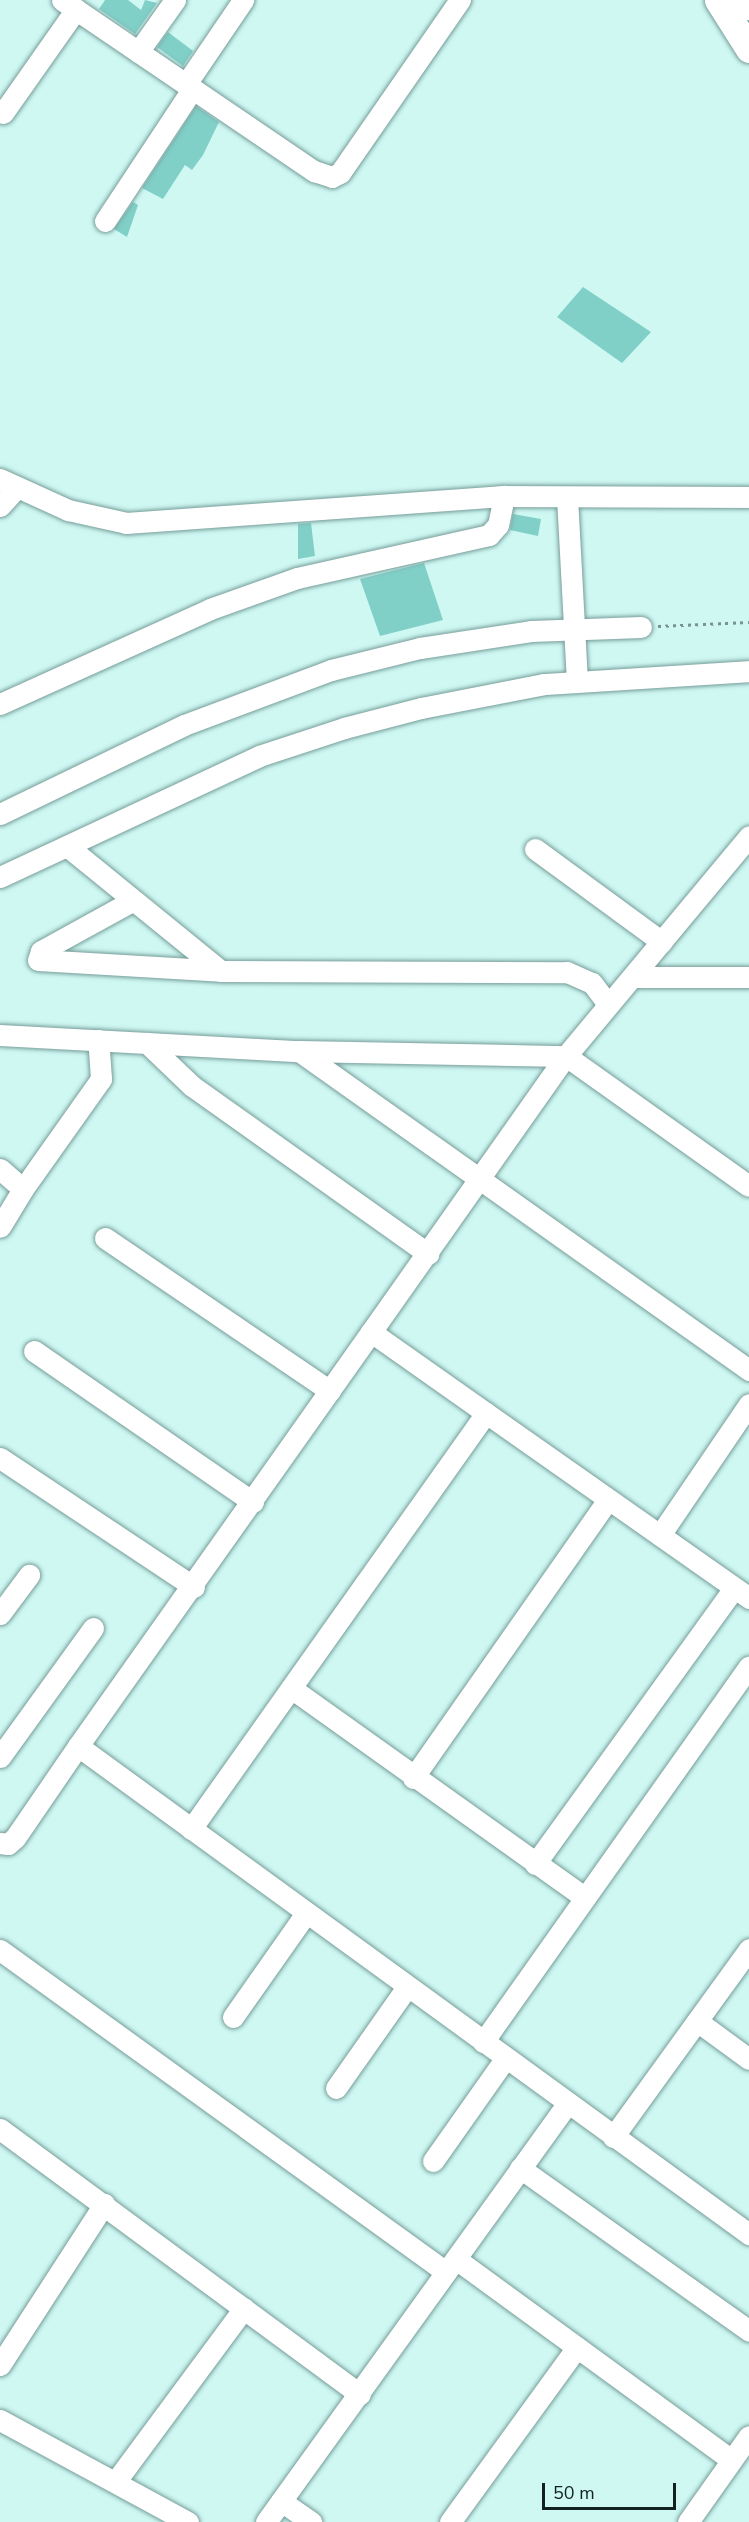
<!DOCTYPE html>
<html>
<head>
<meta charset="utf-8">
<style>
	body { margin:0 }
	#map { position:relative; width:749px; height:2522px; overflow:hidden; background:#cff8f3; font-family:"Nunito Sans",sans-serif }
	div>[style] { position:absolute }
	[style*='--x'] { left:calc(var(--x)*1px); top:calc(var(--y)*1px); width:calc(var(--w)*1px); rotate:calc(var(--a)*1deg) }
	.building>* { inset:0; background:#81d0c8 }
	.path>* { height:3px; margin-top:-1.5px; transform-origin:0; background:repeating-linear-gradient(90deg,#779491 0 3px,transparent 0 7.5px) }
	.roads { filter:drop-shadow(0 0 2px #779d99) drop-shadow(0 0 2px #779d99) }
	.minor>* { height:21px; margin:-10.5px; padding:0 10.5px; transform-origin:10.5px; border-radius:10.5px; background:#fff }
	.tertiary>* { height:27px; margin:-13.5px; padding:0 13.5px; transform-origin:13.5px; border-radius:13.5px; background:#fff }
	.trunk>* { height:33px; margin:-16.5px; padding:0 16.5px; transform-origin:16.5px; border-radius:16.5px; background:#fff }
	span { translate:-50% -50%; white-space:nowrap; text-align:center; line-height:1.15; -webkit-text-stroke:6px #cff8f3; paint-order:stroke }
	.scale { position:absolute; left:542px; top:2483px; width:134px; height:27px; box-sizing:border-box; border:3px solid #122220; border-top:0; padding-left:8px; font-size:18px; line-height:21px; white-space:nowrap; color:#122220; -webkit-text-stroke:4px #cff8f3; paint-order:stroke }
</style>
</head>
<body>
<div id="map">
	<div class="building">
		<i style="clip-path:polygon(105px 0,128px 0,141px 10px,145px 0,157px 3px,135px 34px,99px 9px)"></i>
		<i style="clip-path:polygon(168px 32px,193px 51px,183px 66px,157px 47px)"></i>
		<i style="clip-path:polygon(196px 106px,219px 122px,203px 155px,192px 170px,185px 165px,163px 199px,142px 188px)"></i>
		<i style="clip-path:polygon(133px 202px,138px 205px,127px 237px,114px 229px)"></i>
		<i style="clip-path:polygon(583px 287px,651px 332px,622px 363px,557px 317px)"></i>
		<i style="clip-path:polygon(513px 514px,541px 519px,538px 536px,510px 530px)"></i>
		<i style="clip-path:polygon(311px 523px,315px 556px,298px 559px,298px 524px)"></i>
		<i style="clip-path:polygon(424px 563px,443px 620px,380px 636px,360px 579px)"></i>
	</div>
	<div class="path">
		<i style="--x:658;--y:626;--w:91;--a:-2.5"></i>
	</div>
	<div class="roads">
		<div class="minor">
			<i style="--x:62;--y:0;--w:305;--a:34.2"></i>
			<i style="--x:314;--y:171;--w:19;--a:18"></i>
			<i style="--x:332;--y:177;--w:9;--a:-27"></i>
			<i style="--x:340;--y:173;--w:211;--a:-55.3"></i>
			<i style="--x:138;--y:52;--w:64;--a:-54.6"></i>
			<i style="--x:186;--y:84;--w:102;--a:-55.8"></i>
			<i style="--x:3;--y:113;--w:127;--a:-54.9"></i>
			<i style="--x:105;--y:221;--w:159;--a:-56.5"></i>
			<i style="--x:0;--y:479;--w:75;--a:24.5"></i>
			<i style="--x:68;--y:510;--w:59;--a:12.6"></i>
			<i style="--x:126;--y:523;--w:379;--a:-4.1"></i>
			<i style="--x:504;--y:496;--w:245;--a:0.2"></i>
			<i style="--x:567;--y:497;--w:184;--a:86.9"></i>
			<i style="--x:0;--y:506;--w:25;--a:-48"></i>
			<i style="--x:0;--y:704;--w:230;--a:-24.3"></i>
			<i style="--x:210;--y:609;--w:92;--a:-19.6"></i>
			<i style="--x:297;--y:578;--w:197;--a:-12.6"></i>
			<i style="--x:489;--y:535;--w:13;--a:-48"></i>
			<i style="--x:498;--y:525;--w:30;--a:-78"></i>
			<i style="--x:0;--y:814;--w:204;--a:-25.8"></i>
			<i style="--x:184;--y:725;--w:157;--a:-20.5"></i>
			<i style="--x:331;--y:670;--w:92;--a:-13.9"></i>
			<i style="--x:420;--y:648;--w:112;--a:-8.7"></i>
			<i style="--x:531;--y:631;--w:110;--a:-2.1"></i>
			<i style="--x:67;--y:846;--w:198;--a:39.1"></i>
			<i style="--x:535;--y:849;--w:157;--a:36.2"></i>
			<i style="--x:0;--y:877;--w:286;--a:-25"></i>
			<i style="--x:259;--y:756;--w:89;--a:-18.2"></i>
			<i style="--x:344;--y:728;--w:80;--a:-14.6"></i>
			<i style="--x:421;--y:708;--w:125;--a:-11"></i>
			<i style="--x:544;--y:684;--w:205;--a:-3.6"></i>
			<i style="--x:132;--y:901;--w:104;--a:151.2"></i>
			<i style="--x:41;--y:951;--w:9;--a:108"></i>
			<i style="--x:38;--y:960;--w:183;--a:3.4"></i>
			<i style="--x:221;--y:971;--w:346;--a:0.2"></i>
			<i style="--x:567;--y:972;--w:27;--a:24"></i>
			<i style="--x:592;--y:983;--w:26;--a:53"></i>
			<i style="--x:633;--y:977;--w:116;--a:0"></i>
			<i style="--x:0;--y:1035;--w:299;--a:3.1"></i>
			<i style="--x:299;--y:1051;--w:267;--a:1.1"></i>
			<i style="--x:566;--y:1056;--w:224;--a:35.4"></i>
			<i style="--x:147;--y:1043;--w:62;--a:43.7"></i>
			<i style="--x:192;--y:1086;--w:290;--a:35.4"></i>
			<i style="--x:299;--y:1051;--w:552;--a:35.33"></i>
			<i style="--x:0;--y:1169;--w:30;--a:41"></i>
			<i style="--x:23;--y:1189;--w:44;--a:121.2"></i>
			<i style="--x:23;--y:1189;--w:135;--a:-54.7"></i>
			<i style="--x:101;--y:1079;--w:39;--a:-94"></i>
			<i style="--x:105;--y:1238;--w:272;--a:34.2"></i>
			<i style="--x:34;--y:1351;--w:266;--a:34.6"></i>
			<i style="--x:486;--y:1413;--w:322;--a:35.1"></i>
			<i style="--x:0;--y:1458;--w:233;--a:33.6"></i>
			<i style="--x:660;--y:1535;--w:158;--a:-55.8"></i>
			<i style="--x:0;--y:1614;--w:49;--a:-53.4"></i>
			<i style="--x:291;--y:1688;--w:361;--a:35.5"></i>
			<i style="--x:78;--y:1746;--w:507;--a:-54.71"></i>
			<i style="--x:0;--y:1757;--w:159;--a:-54.2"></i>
			<i style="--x:413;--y:1778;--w:340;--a:-55"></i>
			<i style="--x:191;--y:1829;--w:510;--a:-54.66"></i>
			<i style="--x:486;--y:1413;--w:141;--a:-144.8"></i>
			<i style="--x:371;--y:1332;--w:338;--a:-54.8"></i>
			<i style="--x:566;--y:1056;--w:286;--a:-50.2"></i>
			<i style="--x:0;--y:1843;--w:8;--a:7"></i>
			<i style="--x:8;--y:1844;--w:9;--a:-41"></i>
			<i style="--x:15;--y:1838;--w:112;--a:-55.6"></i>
			<i style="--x:78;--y:1746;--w:830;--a:36.03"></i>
			<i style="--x:535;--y:1864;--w:340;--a:-54.2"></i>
			<i style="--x:0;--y:1950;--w:550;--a:35.83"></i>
			<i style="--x:233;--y:2017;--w:127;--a:-54.9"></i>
			<i style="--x:697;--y:2021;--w:64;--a:36.2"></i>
			<i style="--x:483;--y:2042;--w:460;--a:-54.7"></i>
			<i style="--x:336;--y:2088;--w:123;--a:-54.9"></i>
			<i style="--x:0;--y:2129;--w:447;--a:36.4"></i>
			<i style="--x:613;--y:2137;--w:232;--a:-54.1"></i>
			<i style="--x:433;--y:2161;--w:125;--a:-54.8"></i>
			<i style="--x:520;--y:2168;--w:281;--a:35.4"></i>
			<i style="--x:456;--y:2259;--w:341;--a:36.1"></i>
			<i style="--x:0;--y:2365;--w:192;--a:-57.1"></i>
			<i style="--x:0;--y:2420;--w:214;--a:28.5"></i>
			<i style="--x:116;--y:2481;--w:215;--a:-53.5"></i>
			<i style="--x:281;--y:2501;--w:37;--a:35"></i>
			<i style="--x:266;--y:2522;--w:515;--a:-54.24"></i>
			<i style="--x:450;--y:2522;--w:216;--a:-54"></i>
			<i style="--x:688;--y:2522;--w:105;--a:-54.7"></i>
		</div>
		<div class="tertiary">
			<i style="--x:718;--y:0;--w:58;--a:57.7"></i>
		</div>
		<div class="trunk">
			<i style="--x:747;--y:0;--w:4;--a:56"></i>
		</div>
	</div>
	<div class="scale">50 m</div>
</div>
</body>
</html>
